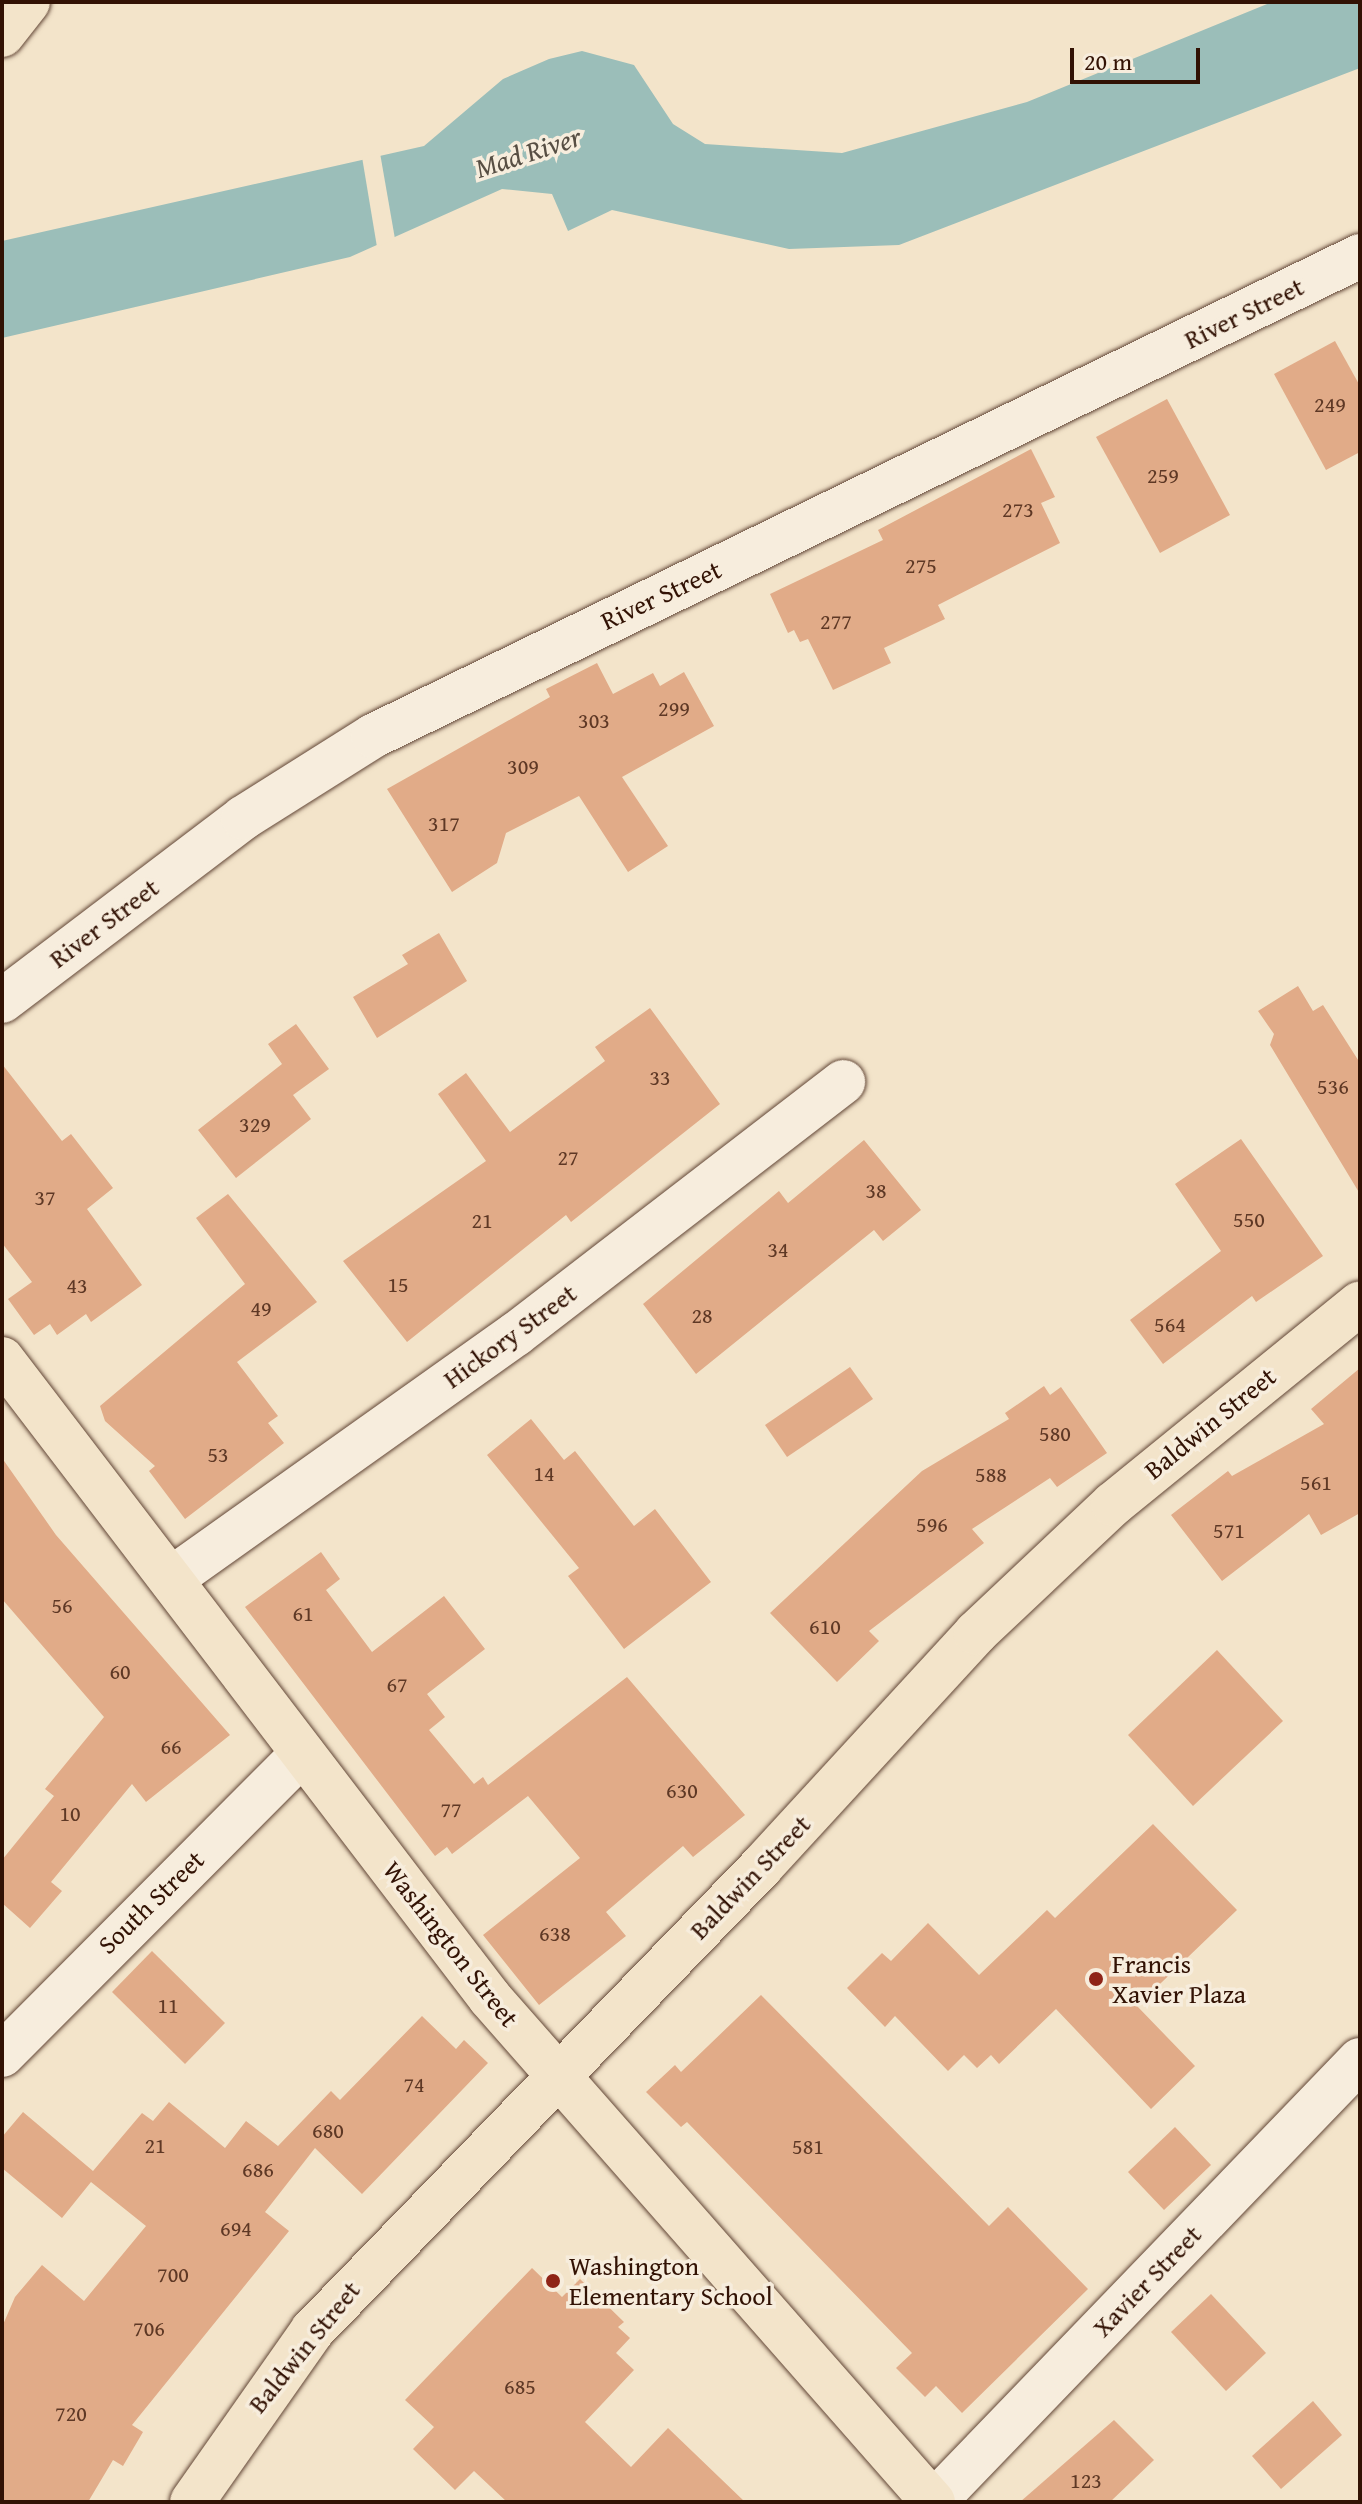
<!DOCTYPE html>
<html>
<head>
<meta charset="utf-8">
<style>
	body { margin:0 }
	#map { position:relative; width:1362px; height:2504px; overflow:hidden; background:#f3e4ca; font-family:"Gentium Book Plus",serif }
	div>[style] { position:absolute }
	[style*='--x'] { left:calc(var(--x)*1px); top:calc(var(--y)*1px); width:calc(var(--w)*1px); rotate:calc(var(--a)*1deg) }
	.water>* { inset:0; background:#9bbeb9 }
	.pier>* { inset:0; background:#f3e4ca }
	.building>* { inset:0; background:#e1ab88 }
	.roads { filter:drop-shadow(0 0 2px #624636) drop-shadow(0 0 2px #624636) }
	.minor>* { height:44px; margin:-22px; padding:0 22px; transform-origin:22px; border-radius:22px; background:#f7eddd }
	.major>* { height:44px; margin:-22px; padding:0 22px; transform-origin:22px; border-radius:22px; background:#f3e4ca }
	.dots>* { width:22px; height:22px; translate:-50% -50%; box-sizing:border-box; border:4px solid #f7eddd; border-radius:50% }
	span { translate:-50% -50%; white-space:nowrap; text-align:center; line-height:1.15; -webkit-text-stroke:7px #f7eddd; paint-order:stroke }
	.number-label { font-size:22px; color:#5e3825 }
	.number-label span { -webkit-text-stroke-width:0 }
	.street-label { font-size:26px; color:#321204 }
	.poi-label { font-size:26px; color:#321204 }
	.left { translate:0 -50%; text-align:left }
	.water-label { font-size:28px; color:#574e43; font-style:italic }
	.frame { position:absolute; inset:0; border:4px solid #321204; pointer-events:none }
	.scale { position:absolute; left:1070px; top:48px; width:130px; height:36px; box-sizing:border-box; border:4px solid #321204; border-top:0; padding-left:10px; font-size:24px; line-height:28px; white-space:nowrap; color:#321204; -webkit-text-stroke:6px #f7eddd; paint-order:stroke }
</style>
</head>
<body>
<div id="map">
	<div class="water">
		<i style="clip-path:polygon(1272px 2px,1360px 2px,1360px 68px,899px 245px,789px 249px,612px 210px,568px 231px,552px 194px,502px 189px,350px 257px,2px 338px,2px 241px,424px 146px,503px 79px,549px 59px,582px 51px,634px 65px,673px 124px,705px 144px,842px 153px,1027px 102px)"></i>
	</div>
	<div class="pier">
		<i style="clip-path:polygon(380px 153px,395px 239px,377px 247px,362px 157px)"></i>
	</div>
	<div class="building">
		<i style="clip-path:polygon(1335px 341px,1360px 386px,1360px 452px,1326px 470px,1274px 374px)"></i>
		<i style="clip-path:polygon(1167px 399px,1230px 515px,1160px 553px,1096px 437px)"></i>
		<i style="clip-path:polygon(1031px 449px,1055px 497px,1041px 503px,1060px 543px,938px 605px,945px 619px,884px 648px,891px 663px,833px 690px,808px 639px,800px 642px,794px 630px,788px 633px,770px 594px,883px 540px,878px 530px)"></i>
		<i style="clip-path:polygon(597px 663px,613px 694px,653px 673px,660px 686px,684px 672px,714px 726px,622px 777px,668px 846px,628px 872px,579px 796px,506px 833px,497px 863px,452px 892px,387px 789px,550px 697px,546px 689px)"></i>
		<i style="clip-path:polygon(439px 933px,467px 981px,377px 1038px,353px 997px,408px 964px,402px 955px)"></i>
		<i style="clip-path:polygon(1298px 986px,1313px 1011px,1323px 1005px,1360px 1063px,1360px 1194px,1270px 1045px,1274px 1034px,1258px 1011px)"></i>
		<i style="clip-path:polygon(650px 1008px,720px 1104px,571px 1222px,566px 1215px,407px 1342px,343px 1261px,486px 1161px,438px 1094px,466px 1073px,510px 1132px,605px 1061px,595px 1047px)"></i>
		<i style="clip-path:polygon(296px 1024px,329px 1069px,293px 1095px,311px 1119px,236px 1178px,198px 1130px,282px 1064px,268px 1044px)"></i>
		<i style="clip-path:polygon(2px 1064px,62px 1141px,71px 1134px,113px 1188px,87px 1209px,142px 1285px,91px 1322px,86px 1314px,57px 1335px,50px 1324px,34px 1335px,8px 1299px,32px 1282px,2px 1243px)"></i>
		<i style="clip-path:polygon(1241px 1139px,1323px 1256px,1256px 1302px,1252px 1296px,1163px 1364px,1130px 1320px,1221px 1251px,1175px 1184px)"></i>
		<i style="clip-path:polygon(864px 1140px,921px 1210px,883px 1241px,874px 1230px,696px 1374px,643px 1304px,779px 1191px,788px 1203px)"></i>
		<i style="clip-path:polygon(228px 1194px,317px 1302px,237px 1362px,278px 1416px,268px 1423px,284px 1443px,185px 1519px,149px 1471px,155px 1466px,105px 1421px,100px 1406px,245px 1284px,196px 1218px)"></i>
		<i style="clip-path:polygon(850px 1367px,873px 1399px,787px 1457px,765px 1425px)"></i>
		<i style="clip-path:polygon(1360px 1368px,1360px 1513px,1321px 1535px,1309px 1514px,1222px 1581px,1171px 1515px,1228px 1471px,1232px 1476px,1324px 1424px,1311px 1409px)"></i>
		<i style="clip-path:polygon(1044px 1386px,1050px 1395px,1061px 1387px,1107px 1453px,1057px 1487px,1050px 1478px,972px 1529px,984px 1543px,869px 1631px,879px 1641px,837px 1682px,770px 1613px,922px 1471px,1009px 1419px,1005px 1413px)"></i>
		<i style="clip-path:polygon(531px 1419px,564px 1460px,575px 1451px,634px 1526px,655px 1509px,711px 1582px,624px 1649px,568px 1576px,579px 1568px,487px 1455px)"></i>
		<i style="clip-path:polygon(2px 1458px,56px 1535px,230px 1735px,146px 1802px,132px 1784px,51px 1882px,62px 1891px,30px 1928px,2px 1903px,2px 1860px,54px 1796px,45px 1789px,104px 1717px,2px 1599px)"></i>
		<i style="clip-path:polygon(321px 1552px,340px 1579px,326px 1590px,372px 1652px,444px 1596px,485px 1649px,427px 1694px,445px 1717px,429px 1730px,474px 1784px,483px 1777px,488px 1785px,627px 1677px,745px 1815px,693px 1857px,683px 1846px,606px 1912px,626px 1936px,539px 2005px,483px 1935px,580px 1858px,528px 1796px,452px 1854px,447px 1847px,435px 1856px,245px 1607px)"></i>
		<i style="clip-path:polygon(1217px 1650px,1283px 1721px,1193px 1806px,1128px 1735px)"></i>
		<i style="clip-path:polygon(1153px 1824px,1237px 1910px,1137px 2006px,1195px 2066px,1151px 2109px,1056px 2009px,999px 2064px,991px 2055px,977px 2068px,964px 2055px,948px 2071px,895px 2016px,885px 2027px,847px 1988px,882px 1953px,891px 1961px,928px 1923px,979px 1975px,1047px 1910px,1055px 1918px)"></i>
		<i style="clip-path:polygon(152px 1951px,225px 2023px,185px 2064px,112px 1992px)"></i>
		<i style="clip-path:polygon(761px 1995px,989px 2226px,1008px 2207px,1088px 2289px,962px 2413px,936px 2386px,925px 2397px,896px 2368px,912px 2353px,687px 2122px,681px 2127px,646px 2092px,675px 2065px,681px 2072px)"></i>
		<i style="clip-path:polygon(422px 2016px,456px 2049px,464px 2040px,488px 2063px,362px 2194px,315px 2148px,265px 2212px,289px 2231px,132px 2425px,143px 2432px,123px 2466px,113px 2460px,88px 2502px,2px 2502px,2px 2327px,15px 2297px,42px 2265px,84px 2301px,146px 2226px,91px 2182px,62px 2218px,2px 2168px,2px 2137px,23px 2112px,93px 2171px,142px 2113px,153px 2121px,169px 2102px,225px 2148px,246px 2121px,278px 2146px,331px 2091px,340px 2100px)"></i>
		<i style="clip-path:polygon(1175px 2127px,1211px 2165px,1164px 2210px,1128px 2172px)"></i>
		<i style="clip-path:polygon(532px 2268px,562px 2297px,580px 2279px,624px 2322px,618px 2327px,630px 2338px,616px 2353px,634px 2370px,585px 2422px,631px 2467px,668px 2428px,745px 2502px,507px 2502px,474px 2471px,455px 2490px,413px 2449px,434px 2427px,405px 2400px)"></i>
		<i style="clip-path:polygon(1211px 2294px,1266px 2353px,1226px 2391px,1171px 2332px)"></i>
		<i style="clip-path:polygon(1313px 2401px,1342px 2435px,1281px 2489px,1252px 2456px)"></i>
		<i style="clip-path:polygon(1114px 2420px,1154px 2460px,1110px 2502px,1020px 2502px)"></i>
	</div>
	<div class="roads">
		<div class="minor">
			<i style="--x:2;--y:1001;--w:303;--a:-37.2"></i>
			<i style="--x:243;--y:818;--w:154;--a:-32.2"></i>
			<i style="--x:373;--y:736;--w:1098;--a:-25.93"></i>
			<i style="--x:171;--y:1579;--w:423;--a:-35.4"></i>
			<i style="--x:516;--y:1334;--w:413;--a:-37.6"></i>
			<i style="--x:2;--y:2055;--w:426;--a:-45.1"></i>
			<i style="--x:934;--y:2502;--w:614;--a:-46.06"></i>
		</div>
		<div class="major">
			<i style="--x:2;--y:35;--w:42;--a:-51.8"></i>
			<i style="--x:2;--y:1359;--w:804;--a:52.63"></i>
			<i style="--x:490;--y:1998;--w:671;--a:48.69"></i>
			<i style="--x:192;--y:2502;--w:209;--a:-54.9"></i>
			<i style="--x:312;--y:2331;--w:646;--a:-45.94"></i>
			<i style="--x:761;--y:1867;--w:318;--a:-47.4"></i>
			<i style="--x:976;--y:1633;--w:188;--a:-43.3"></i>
			<i style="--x:1113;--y:1504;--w:318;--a:-39.1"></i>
		</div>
	</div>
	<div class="dots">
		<i style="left:1096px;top:1979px;background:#8f2418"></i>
		<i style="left:553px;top:2281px;background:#8f2418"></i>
	</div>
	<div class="number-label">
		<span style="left:1330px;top:405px">249</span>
		<span style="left:1163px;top:476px">259</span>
		<span style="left:1018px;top:510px">273</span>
		<span style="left:921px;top:566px">275</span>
		<span style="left:836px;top:622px">277</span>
		<span style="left:674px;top:709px">299</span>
		<span style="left:594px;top:721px">303</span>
		<span style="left:523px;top:767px">309</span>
		<span style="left:444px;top:824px">317</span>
		<span style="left:660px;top:1078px">33</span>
		<span style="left:1333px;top:1087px">536</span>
		<span style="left:255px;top:1125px">329</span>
		<span style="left:568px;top:1158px">27</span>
		<span style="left:876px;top:1191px">38</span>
		<span style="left:45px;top:1198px">37</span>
		<span style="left:1249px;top:1220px">550</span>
		<span style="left:482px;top:1221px">21</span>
		<span style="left:778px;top:1250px">34</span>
		<span style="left:398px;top:1285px">15</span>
		<span style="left:77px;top:1286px">43</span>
		<span style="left:261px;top:1309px">49</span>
		<span style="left:702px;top:1316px">28</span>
		<span style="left:1170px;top:1325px">564</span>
		<span style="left:1055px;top:1434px">580</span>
		<span style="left:218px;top:1455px">53</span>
		<span style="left:544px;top:1474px">14</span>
		<span style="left:991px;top:1475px">588</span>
		<span style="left:1316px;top:1483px">561</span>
		<span style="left:932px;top:1525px">596</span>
		<span style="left:1229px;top:1531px">571</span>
		<span style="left:62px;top:1606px">56</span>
		<span style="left:303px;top:1614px">61</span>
		<span style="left:825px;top:1627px">610</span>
		<span style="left:120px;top:1672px">60</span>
		<span style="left:397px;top:1685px">67</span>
		<span style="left:171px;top:1747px">66</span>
		<span style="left:682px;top:1791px">630</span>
		<span style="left:451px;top:1810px">77</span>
		<span style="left:70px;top:1814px">10</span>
		<span style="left:555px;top:1934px">638</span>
		<span style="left:168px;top:2006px">11</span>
		<span style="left:414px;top:2085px">74</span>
		<span style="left:328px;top:2131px">680</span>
		<span style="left:155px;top:2146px">21</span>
		<span style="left:808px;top:2147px">581</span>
		<span style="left:258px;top:2170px">686</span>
		<span style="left:236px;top:2229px">694</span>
		<span style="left:173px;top:2275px">700</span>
		<span style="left:149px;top:2329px">706</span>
		<span style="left:520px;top:2387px">685</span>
		<span style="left:71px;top:2414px">720</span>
		<span style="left:1086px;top:2481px">123</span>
	</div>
	<div class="street-label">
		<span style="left:1244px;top:313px;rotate:-26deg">River Street</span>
		<span style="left:661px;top:595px;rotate:-25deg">River Street</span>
		<span style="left:104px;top:923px;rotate:-37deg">River Street</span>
		<span style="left:510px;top:1336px;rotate:-36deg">Hickory Street</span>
		<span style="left:1210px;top:1423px;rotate:-39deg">Baldwin Street</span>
		<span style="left:750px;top:1877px;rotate:-46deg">Baldwin Street</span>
		<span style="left:151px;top:1902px;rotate:-44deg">South Street</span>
		<span style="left:451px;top:1944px;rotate:52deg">Washington Street</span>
		<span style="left:1147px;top:2281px;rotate:-46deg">Xavier Street</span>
		<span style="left:304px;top:2347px;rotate:-51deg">Baldwin Street</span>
	</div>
	<div class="poi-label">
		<span class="left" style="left:1112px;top:1979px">Francis<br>Xavier Plaza</span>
		<span class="left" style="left:569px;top:2281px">Washington<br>Elementary School</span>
	</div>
	<div class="water-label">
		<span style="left:528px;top:152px;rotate:-18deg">Mad River</span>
	</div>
	<div class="frame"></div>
	<div class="scale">20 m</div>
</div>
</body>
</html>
